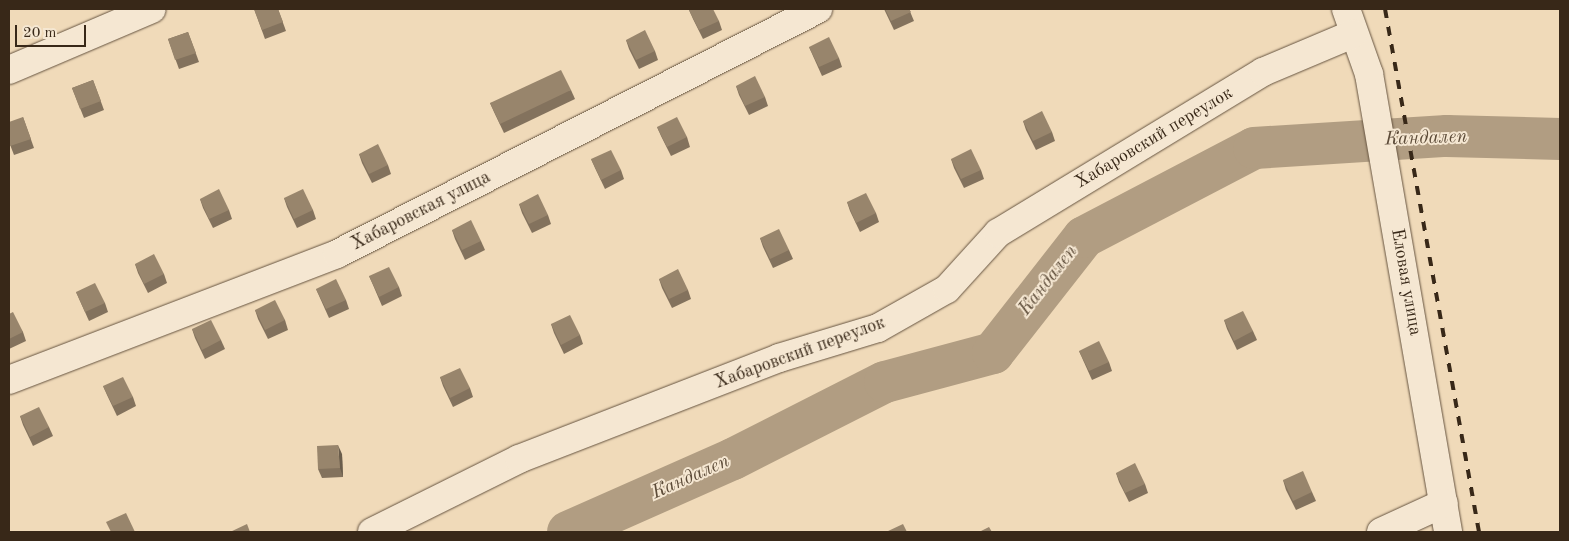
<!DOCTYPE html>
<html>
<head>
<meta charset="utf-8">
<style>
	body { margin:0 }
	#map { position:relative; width:1569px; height:541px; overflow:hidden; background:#f0dab9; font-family:"Old Standard TT",serif }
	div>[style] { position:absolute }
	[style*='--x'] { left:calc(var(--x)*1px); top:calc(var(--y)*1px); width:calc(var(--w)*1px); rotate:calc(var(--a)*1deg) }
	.river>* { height:42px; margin:-21px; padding:0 21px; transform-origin:21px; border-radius:21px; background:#b19d82 }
	.roads { filter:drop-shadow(0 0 1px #665440) drop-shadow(0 0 1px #665440) }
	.minor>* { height:28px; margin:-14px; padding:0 14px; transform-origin:14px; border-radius:14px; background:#f5e7d2 }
	.rail>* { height:4px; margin-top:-2px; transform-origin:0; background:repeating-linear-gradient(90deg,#382818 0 9px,transparent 0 18px) }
	.wall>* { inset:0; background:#83725d }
	.shaded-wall>* { inset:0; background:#6a5d4c }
	.building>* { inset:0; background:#98856c }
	span { translate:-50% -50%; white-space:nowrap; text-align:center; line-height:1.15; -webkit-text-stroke:4px #f5e7d2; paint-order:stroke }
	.street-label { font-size:18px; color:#382818 }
	.water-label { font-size:19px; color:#5c4b38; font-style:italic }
	.frame { position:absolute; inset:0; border:10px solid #382818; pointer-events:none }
	.scale { position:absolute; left:15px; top:25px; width:71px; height:22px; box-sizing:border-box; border:2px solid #382818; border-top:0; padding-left:6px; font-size:15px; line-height:18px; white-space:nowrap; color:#382818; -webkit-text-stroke:4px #f5e7d2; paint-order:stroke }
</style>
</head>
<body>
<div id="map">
	<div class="river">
		<i style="--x:568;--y:532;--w:180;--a:-23.9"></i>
		<i style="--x:733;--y:459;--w:170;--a:-26.9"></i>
		<i style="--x:885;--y:382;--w:112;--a:-15"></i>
		<i style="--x:993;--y:353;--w:147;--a:-51.9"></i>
		<i style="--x:1084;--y:237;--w:192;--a:-27.6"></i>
		<i style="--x:1254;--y:148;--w:193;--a:-3.6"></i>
		<i style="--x:1447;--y:136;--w:113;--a:1.5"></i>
	</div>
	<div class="roads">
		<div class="minor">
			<i style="--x:1346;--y:9;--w:69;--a:70.5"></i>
			<i style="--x:1369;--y:74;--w:465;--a:80.2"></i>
			<i style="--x:9;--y:70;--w:155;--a:-23.1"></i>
			<i style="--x:9;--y:380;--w:351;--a:-21"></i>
			<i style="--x:337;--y:254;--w:540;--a:-26.99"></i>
			<i style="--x:372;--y:532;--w:164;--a:-26.4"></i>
			<i style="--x:519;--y:459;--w:279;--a:-21.2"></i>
			<i style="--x:779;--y:358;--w:103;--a:-16.9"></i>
			<i style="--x:878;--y:328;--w:79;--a:-29.5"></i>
			<i style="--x:947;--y:289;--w:76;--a:-47.7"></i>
			<i style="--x:998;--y:233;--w:310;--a:-31.3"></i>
			<i style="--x:1263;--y:72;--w:98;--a:-22.9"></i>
			<i style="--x:1381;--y:532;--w:69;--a:-24.7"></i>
		</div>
	</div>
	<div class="rail">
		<i style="--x:1385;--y:9;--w:531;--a:79.81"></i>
	</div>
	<div class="wall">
		<i style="clip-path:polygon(254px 9px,278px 9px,286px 31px,265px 39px)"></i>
		<i style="clip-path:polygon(884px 9px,909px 9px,914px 21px,894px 30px)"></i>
		<i style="clip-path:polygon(689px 10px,719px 21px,722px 30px,703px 39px,693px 19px)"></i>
		<i style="clip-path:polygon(188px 32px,199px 62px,179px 69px,168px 39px)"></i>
		<i style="clip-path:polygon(626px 40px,655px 51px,658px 60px,639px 69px,629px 49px)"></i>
		<i style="clip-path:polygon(809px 47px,839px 58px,842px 67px,822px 76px,813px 56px)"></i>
		<i style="clip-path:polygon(93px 80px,104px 110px,84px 118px,72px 88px)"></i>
		<i style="clip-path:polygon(736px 86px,765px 97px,768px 106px,749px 115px,739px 95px)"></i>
		<i style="clip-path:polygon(571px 90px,575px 99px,504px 133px,494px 112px,490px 103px)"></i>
		<i style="clip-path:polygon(23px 117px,34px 148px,14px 155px,9px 142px)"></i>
		<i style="clip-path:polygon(1023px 121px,1052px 132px,1055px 141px,1036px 150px,1026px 130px)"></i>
		<i style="clip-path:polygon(657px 127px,687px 137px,690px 147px,671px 156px,661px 136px)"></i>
		<i style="clip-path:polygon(359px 154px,388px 165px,391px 174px,372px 183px,362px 163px)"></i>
		<i style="clip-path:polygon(591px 159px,621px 170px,624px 179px,605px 189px,595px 168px)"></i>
		<i style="clip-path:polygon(951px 159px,981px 170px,984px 179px,964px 188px,954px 168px)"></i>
		<i style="clip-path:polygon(284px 198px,313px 210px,316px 219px,297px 228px,287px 207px)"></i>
		<i style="clip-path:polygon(200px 199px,229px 210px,232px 219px,213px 228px,203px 208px)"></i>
		<i style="clip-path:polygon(847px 202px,876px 213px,879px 222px,860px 232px,850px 211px)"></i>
		<i style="clip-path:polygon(519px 204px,548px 215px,551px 224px,532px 233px,522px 213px)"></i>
		<i style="clip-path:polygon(452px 230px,481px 241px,485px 250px,465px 260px,455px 239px)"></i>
		<i style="clip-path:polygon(760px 238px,789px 250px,793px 259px,773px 268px,763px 247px)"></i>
		<i style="clip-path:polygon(135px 264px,164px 274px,167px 283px,148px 293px,138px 273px)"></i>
		<i style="clip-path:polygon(369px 276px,399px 287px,402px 296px,382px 306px,373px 285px)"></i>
		<i style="clip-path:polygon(659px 279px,688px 290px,691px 299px,672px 308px,662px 288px)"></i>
		<i style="clip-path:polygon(316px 289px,346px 300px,349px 309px,329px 318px,320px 298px)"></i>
		<i style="clip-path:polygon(76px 292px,105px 303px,108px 312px,89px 321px)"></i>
		<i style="clip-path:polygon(255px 310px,285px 320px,288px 330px,268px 339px,258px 319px)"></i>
		<i style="clip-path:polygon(9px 314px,23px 332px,26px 341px,9px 349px)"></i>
		<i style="clip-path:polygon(1224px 320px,1253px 331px,1257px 340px,1237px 350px,1227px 329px)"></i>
		<i style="clip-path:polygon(551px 324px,580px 335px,583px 344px,564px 354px,554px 333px)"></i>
		<i style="clip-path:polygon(192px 329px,221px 340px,225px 349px,205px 359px,195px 338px)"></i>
		<i style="clip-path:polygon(1079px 351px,1109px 362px,1112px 371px,1092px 380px,1083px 360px)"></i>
		<i style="clip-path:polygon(440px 377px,470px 388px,473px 397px,453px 407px,443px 386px)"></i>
		<i style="clip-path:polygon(103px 386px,133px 397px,136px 406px,117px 416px,107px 395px)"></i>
		<i style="clip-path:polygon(20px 416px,49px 427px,53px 436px,33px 446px,23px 425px)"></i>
		<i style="clip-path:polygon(342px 454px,343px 477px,322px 478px,318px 469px)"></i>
		<i style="clip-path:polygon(1116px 473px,1145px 484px,1148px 493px,1129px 502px,1119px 482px)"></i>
		<i style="clip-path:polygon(1283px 480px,1312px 492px,1316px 501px,1296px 510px,1286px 490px)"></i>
	</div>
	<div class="shaded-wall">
		<i style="clip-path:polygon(338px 445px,342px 454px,343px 477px,340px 468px)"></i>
	</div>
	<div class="building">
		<i style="clip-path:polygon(254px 9px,278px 9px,283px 22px,262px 30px)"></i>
		<i style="clip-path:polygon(691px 9px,713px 9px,719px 21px,699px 30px,689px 10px)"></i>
		<i style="clip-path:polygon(885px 9px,909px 9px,911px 12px,891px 21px)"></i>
		<i style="clip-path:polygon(645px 30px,655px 51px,636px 60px,626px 40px)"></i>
		<i style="clip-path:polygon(188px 32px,196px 53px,175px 60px,168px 39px)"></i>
		<i style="clip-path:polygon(829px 37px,839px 58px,819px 67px,809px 47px)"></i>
		<i style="clip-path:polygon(561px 70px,571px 90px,500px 124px,490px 103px)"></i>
		<i style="clip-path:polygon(755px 76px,765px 97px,745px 106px,736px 86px)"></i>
		<i style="clip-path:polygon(93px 80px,101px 101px,80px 109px,72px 88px)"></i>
		<i style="clip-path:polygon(1042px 111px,1052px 132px,1033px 141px,1023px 121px)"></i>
		<i style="clip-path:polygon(23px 117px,31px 139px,10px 146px,9px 142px,9px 122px)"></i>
		<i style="clip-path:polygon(677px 117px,687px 137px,667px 147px,657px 127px)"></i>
		<i style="clip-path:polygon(378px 144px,388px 165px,369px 174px,359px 154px)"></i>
		<i style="clip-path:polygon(971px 149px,981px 170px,961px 179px,951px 159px)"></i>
		<i style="clip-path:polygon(611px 150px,621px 170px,601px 180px,591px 159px)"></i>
		<i style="clip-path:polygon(219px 189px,229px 210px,209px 219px,200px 199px)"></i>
		<i style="clip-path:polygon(303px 189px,313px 210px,294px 219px,284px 198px)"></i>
		<i style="clip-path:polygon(866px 193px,876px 213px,856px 223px,847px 202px)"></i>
		<i style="clip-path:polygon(538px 194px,548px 215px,529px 224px,519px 204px)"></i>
		<i style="clip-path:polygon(471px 220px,481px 241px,462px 250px,452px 230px)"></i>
		<i style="clip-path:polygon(779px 229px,789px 250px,770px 259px,760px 238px)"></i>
		<i style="clip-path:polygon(154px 254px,164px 274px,144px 284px,135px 264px)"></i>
		<i style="clip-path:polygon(389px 267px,399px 287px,379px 297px,369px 276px)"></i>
		<i style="clip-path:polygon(678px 269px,688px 290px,669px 299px,659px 279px)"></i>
		<i style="clip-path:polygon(336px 279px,346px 300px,326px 309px,316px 289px)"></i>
		<i style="clip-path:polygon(95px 283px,105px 303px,85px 312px,76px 292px)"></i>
		<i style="clip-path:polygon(275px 300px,285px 320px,265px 330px,255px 310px)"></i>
		<i style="clip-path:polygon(1243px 311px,1253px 331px,1234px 341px,1224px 320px)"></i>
		<i style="clip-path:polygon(13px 312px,23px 332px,9px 339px,9px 314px)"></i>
		<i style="clip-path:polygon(570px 315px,580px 335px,561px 345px,551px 324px)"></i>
		<i style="clip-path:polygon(211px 320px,221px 340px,202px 350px,192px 329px)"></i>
		<i style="clip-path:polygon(1099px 341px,1109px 362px,1089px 371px,1079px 351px)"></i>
		<i style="clip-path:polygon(460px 368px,470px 388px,450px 398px,440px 377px)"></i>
		<i style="clip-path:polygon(123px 377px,133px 397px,113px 406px,103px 386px)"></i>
		<i style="clip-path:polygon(39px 407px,49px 427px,30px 437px,20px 416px)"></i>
		<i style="clip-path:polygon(338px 445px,340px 468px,318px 469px,317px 446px)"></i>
		<i style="clip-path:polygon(1135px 463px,1145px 484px,1125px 493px,1116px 473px)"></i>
		<i style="clip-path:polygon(1303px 471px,1312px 492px,1293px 501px,1283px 480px)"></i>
		<i style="clip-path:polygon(126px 513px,135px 532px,111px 532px,106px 522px)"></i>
		<i style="clip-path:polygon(247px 524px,250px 532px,230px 532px)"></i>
		<i style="clip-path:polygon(903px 524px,907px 532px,886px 532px)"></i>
		<i style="clip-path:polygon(989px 527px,992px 532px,979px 532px)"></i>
	</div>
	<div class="street-label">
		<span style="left:1154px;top:138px;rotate:-31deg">Хабаровский переулок</span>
		<span style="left:421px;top:211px;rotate:-27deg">Хабаровская улица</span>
		<span style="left:1406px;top:282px;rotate:80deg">Еловая улица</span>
		<span style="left:800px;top:353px;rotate:-20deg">Хабаровский переулок</span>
	</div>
	<div class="water-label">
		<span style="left:1426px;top:139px;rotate:-2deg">Кандалеп</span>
		<span style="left:1049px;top:281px;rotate:-52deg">Кандалеп</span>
		<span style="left:691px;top:478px;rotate:-24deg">Кандалеп</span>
	</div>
	<div class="frame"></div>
	<div class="scale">20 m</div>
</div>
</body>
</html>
